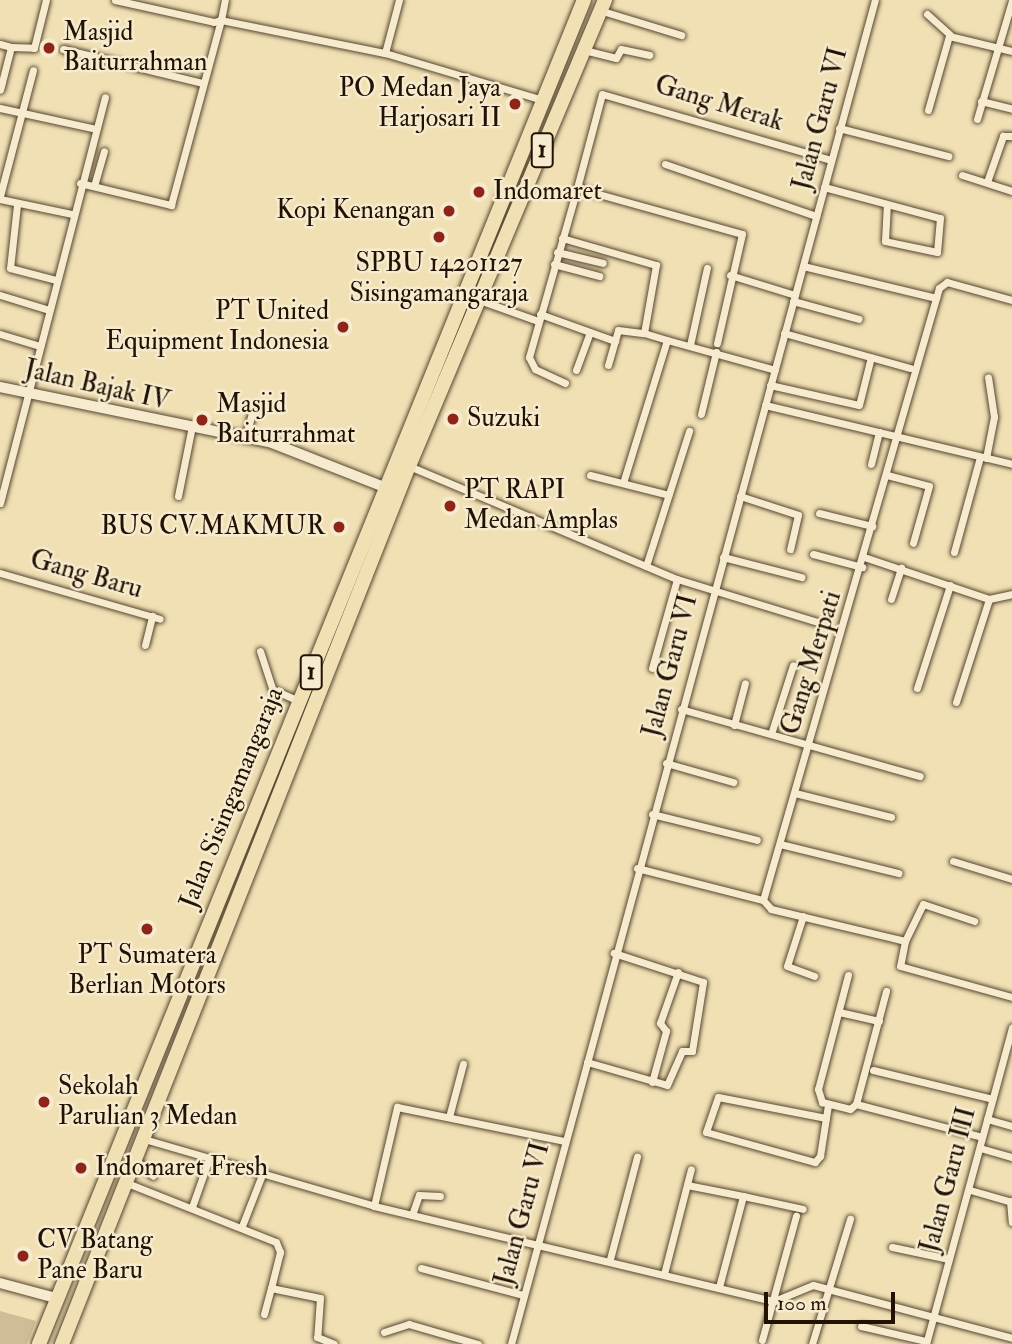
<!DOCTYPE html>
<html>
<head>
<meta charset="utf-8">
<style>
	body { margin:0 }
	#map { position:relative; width:1012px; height:1344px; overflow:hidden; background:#f1e0b4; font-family:"IM FELL Double Pica",serif }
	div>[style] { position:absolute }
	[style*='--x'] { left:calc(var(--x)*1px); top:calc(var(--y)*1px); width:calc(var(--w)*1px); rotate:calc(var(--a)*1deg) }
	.green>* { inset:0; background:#cebd96 }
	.roads { filter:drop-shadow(0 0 2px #564630) drop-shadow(0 0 2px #564630) }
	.street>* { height:7px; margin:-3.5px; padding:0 3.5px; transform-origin:3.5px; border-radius:3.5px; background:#f6ebce }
	.secondary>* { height:10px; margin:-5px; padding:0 5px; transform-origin:5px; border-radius:5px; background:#f6ebce }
	.highway>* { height:14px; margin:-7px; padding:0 7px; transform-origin:7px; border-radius:7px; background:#f1e0b4 }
	.dots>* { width:19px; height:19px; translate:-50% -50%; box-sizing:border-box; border:4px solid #f6ebce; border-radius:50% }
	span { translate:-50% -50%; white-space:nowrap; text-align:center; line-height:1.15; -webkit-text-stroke:5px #f6ebce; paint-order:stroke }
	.shield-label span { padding:2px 5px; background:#f6ebce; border:2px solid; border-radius:5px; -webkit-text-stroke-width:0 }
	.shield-label { font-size:24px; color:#221204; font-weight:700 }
	.poi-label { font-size:26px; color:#221204 }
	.left { translate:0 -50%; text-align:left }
	.right { translate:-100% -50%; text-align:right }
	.street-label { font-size:26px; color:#221204 }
	.scale { position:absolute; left:764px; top:1292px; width:131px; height:32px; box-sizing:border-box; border:4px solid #221204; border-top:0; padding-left:9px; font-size:21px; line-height:24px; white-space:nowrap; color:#221204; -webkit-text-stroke:5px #f6ebce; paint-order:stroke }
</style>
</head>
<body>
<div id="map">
	<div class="green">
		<i style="clip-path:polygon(0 1311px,36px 1321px,27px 1344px,0 1344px)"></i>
	</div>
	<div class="roads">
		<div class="street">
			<i style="--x:115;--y:0;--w:101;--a:12.5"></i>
			<i style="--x:214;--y:22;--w:7;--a:-16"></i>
			<i style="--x:221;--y:20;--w:20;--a:-79"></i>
			<i style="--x:599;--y:10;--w:86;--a:17"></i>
			<i style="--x:927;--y:14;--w:31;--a:42"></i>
			<i style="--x:0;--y:44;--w:11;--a:15"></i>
			<i style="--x:11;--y:47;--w:44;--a:104.3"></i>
			<i style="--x:11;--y:47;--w:23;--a:2"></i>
			<i style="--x:34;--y:48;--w:49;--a:-76"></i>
			<i style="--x:63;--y:49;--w:143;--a:13.7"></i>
			<i style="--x:584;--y:50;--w:33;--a:14"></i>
			<i style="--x:616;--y:58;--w:10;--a:-61"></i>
			<i style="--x:621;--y:49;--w:29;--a:12"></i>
			<i style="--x:385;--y:53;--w:55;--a:-75.2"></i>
			<i style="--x:981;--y:101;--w:32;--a:14"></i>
			<i style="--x:0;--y:108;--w:98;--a:12.3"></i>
			<i style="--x:928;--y:110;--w:77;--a:-74.2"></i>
			<i style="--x:949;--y:36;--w:65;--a:13.4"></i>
			<i style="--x:977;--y:119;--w:123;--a:-73.5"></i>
			<i style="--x:839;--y:128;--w:113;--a:14.4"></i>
			<i style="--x:665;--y:164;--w:160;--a:19"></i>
			<i style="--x:962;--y:175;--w:52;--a:17.7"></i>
			<i style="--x:987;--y:182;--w:49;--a:-70.8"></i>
			<i style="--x:1003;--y:136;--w:9;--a:0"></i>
			<i style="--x:80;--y:183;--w:94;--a:13.6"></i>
			<i style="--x:171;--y:205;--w:192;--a:-74.9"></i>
			<i style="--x:221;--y:20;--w:167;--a:11.4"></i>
			<i style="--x:385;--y:53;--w:165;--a:16.6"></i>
			<i style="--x:94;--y:186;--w:36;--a:-74"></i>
			<i style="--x:824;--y:187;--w:120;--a:15"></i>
			<i style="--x:940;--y:218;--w:34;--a:95"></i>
			<i style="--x:937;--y:252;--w:53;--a:-168.1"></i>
			<i style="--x:885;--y:241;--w:36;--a:-87"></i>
			<i style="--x:577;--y:188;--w:97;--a:-75.1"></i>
			<i style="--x:602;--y:94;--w:237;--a:16.1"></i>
			<i style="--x:0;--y:196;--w:130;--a:-75.3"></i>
			<i style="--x:0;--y:199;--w:74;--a:11.8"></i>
			<i style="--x:17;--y:205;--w:63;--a:96.3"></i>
			<i style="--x:10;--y:268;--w:48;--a:14.6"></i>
			<i style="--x:562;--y:238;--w:98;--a:16"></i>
			<i style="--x:656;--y:265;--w:69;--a:100"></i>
			<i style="--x:644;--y:333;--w:24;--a:17"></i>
			<i style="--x:667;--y:340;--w:146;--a:107.1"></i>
			<i style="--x:557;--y:252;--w:47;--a:13.4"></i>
			<i style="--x:554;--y:264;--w:47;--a:14.9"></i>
			<i style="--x:803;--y:266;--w:137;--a:13.5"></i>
			<i style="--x:730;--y:275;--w:68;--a:17.1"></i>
			<i style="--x:0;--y:295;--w:51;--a:17"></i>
			<i style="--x:479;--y:300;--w:63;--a:19.6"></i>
			<i style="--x:793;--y:301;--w:68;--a:15.3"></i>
			<i style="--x:540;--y:314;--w:80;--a:19.8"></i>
			<i style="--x:784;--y:333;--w:131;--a:15.5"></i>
			<i style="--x:0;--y:334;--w:42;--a:16.7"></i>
			<i style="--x:667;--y:340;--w:112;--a:15.5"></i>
			<i style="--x:690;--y:345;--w:79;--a:-77.6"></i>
			<i style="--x:608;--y:365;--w:36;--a:-74"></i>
			<i style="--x:618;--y:330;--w:26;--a:7"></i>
			<i style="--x:576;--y:370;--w:40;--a:-69.8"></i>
			<i style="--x:565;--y:383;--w:33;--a:-155"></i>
			<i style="--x:535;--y:369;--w:13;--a:-117"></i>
			<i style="--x:529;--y:357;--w:176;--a:-74.1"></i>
			<i style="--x:577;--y:188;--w:171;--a:15.6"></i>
			<i style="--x:742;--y:234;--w:112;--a:102.9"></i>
			<i style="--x:770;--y:385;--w:91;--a:12.7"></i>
			<i style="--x:859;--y:405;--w:49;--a:-76"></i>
			<i style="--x:765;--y:405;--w:254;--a:13.4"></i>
			<i style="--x:701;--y:414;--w:64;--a:-76.4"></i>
			<i style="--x:245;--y:439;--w:31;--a:-75"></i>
			<i style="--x:986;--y:458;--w:42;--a:-79"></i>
			<i style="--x:994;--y:417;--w:40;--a:-98.5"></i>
			<i style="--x:871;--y:464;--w:33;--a:-76"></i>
			<i style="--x:409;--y:466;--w:291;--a:22.9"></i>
			<i style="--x:677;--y:579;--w:147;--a:17"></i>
			<i style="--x:590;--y:475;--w:81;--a:14.2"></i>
			<i style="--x:887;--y:475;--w:43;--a:14.7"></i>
			<i style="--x:929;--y:486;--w:59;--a:105.7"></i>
			<i style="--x:178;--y:496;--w:66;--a:-78.7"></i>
			<i style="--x:740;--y:496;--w:61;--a:18.1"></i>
			<i style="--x:798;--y:515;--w:35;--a:103"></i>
			<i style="--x:0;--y:503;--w:419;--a:-75.5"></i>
			<i style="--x:819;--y:513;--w:55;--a:13.8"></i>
			<i style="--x:954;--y:552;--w:98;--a:-74.7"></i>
			<i style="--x:813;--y:554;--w:51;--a:14.9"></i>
			<i style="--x:723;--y:557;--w:81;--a:14.4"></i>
			<i style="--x:864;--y:557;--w:132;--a:18.6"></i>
			<i style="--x:989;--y:599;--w:24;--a:-12"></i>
			<i style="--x:646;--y:566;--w:142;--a:-72.3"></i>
			<i style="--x:0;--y:573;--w:166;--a:16"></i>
			<i style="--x:891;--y:599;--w:33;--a:-72"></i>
			<i style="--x:145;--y:645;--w:30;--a:-76"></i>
			<i style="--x:260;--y:651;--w:40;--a:72"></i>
			<i style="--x:272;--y:689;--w:30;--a:24"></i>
			<i style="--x:652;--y:668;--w:92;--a:-74.3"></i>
			<i style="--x:917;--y:688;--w:108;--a:-72.2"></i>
			<i style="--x:956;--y:702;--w:108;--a:-72.2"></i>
			<i style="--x:681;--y:709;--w:248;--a:15.7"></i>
			<i style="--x:734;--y:725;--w:43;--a:-75.3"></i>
			<i style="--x:771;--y:734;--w:72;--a:-72.3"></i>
			<i style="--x:666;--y:763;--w:70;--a:15.8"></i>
			<i style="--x:795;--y:793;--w:99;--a:14"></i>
			<i style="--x:652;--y:814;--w:108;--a:13.9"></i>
			<i style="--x:780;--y:844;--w:122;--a:13.8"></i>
			<i style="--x:953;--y:861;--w:62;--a:17"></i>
			<i style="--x:637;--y:868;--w:130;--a:14.3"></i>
			<i style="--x:763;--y:900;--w:637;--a:-73.96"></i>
			<i style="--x:939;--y:288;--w:10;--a:-37"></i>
			<i style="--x:947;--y:282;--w:67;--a:15.5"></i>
			<i style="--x:763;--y:900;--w:12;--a:48"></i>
			<i style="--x:771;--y:909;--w:138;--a:13.4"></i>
			<i style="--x:905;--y:941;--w:41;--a:-64.1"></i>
			<i style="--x:923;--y:904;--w:54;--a:18.4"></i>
			<i style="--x:803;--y:916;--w:52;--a:107.7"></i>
			<i style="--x:787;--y:966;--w:29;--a:20"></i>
			<i style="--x:905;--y:941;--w:25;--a:101"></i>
			<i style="--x:900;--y:966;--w:116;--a:15.5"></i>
			<i style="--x:848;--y:975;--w:118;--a:104.7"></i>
			<i style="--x:818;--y:1089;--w:14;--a:73"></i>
			<i style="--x:822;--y:1102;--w:29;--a:14"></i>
			<i style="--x:850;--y:1109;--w:8;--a:-40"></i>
			<i style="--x:856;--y:1104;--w:130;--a:14.7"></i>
			<i style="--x:839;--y:1012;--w:41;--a:12.7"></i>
			<i style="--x:587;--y:1062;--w:83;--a:16"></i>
			<i style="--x:667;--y:1085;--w:37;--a:-66"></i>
			<i style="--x:682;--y:1051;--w:10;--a:0"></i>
			<i style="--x:692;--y:1051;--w:70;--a:-80.9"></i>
			<i style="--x:703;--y:982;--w:94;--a:-162"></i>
			<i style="--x:873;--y:1070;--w:123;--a:13.6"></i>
			<i style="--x:652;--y:1082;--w:53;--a:-74.6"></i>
			<i style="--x:666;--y:1031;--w:10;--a:-127"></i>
			<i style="--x:660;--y:1023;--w:54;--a:-70.6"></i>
			<i style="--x:856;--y:1104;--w:117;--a:-75.1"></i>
			<i style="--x:449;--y:1117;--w:55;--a:-75.2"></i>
			<i style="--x:826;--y:1118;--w:110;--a:-169"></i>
			<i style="--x:718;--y:1097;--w:37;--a:109"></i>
			<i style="--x:706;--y:1132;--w:113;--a:15.4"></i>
			<i style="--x:815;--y:1162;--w:8;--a:-50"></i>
			<i style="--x:820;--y:1156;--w:52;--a:-81.1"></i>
			<i style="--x:987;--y:1119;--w:26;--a:16"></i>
			<i style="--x:144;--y:1139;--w:240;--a:16.2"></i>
			<i style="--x:374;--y:1206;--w:411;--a:13.4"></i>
			<i style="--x:774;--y:1301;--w:42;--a:-22.3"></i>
			<i style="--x:813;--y:1285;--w:206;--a:14.9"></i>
			<i style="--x:980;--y:1148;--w:33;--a:16"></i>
			<i style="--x:136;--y:1160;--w:23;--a:43"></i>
			<i style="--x:127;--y:1183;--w:160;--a:21.6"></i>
			<i style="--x:276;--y:1242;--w:11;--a:68"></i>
			<i style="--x:280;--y:1252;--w:37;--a:104"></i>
			<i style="--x:687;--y:1185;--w:57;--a:11.1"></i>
			<i style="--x:970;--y:1190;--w:44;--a:15.9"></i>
			<i style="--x:1010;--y:1201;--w:21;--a:85"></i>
			<i style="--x:374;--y:1206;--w:102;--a:-76.9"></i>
			<i style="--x:397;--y:1107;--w:170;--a:11.5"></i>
			<i style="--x:192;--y:1207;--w:51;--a:-70.5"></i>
			<i style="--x:412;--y:1215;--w:21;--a:-71"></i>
			<i style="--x:419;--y:1195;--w:21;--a:3"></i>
			<i style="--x:242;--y:1226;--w:58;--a:-68.7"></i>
			<i style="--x:892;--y:1247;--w:58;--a:11.9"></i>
			<i style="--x:610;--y:1259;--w:106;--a:-75.2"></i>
			<i style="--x:421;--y:1268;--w:106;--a:14.8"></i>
			<i style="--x:664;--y:1274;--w:108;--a:-75.6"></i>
			<i style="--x:719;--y:1287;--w:94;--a:-75.2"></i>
			<i style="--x:743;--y:1196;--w:61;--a:12.2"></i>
			<i style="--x:264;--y:1314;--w:27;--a:-75"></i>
			<i style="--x:271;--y:1288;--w:50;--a:11.5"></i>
			<i style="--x:320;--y:1298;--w:39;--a:94"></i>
			<i style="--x:317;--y:1337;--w:18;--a:22"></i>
			<i style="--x:861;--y:1326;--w:67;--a:13"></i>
			<i style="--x:384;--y:1332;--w:26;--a:-18"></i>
			<i style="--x:409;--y:1324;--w:72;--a:16.2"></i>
			<i style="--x:762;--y:1340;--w:129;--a:-74.7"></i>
			<i style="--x:511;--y:1344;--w:1392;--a:-74.85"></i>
			<i style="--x:812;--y:1344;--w:131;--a:-73.1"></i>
			<i style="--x:926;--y:1344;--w:328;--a:-74.8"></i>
		</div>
		<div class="secondary">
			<i style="--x:0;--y:387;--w:278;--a:11.6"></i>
			<i style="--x:272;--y:443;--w:120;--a:21.4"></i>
			<i style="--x:0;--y:1283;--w:58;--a:15"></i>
		</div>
		<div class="highway">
			<i style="--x:39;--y:1344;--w:1450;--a:-67.93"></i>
			<i style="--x:62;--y:1344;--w:944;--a:-68.44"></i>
			<i style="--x:409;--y:466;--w:506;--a:-67.19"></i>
		</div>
	</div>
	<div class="dots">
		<i style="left:49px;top:48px;background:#8f2418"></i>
		<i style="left:515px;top:104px;background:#8f2418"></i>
		<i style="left:479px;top:192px;background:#8f2418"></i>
		<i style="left:449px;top:211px;background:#8f2418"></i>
		<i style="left:439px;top:237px;background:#8f2418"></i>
		<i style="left:343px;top:327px;background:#8f2418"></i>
		<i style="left:453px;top:419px;background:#8f2418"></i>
		<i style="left:202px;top:420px;background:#8f2418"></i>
		<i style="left:450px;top:506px;background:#8f2418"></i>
		<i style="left:339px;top:527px;background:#8f2418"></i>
		<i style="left:147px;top:929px;background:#8f2418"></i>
		<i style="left:44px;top:1102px;background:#8f2418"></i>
		<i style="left:81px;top:1168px;background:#8f2418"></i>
		<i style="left:23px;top:1256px;background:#8f2418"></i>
	</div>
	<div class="shield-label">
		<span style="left:542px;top:150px">1</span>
		<span style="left:311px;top:672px">1</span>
	</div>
	<div class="poi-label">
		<span class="left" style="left:63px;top:48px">Masjid<br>Baiturrahman</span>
		<span class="right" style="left:501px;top:104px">PO Medan Jaya<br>Harjosari II</span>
		<span class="left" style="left:493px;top:192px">Indomaret</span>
		<span class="right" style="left:435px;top:211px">Kopi Kenangan</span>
		<span style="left:439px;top:279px">SPBU 14201127<br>Sisingamangaraja</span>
		<span class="right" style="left:329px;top:327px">PT United<br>Equipment Indonesia</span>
		<span class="left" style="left:216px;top:420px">Masjid<br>Baiturrahmat</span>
		<span class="left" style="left:467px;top:419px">Suzuki</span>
		<span class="left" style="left:464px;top:506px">PT RAPI<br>Medan Amplas</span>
		<span class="right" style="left:325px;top:527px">BUS CV.MAKMUR</span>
		<span style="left:147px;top:971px">PT Sumatera<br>Berlian Motors</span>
		<span class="left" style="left:58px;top:1102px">Sekolah<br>Parulian 3 Medan</span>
		<span class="left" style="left:95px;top:1168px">Indomaret Fresh</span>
		<span class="left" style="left:37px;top:1256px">CV Batang<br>Pane Baru</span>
	</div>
	<div class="street-label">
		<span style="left:719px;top:104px;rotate:17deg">Gang Merak</span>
		<span style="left:821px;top:119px;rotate:-75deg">Jalan Garu VI</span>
		<span style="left:97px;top:386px;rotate:13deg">Jalan Bajak IV</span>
		<span style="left:86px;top:575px;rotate:16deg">Gang Baru</span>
		<span style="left:812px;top:663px;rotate:-73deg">Gang Merpati</span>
		<span style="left:671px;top:666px;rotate:-75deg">Jalan Garu VI</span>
		<span style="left:232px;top:798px;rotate:-68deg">Jalan Sisingamangaraja</span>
		<span style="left:949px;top:1180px;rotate:-75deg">Jalan Garu III</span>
		<span style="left:523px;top:1214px;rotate:-75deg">Jalan Garu VI</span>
	</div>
	<div class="scale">100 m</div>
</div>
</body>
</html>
